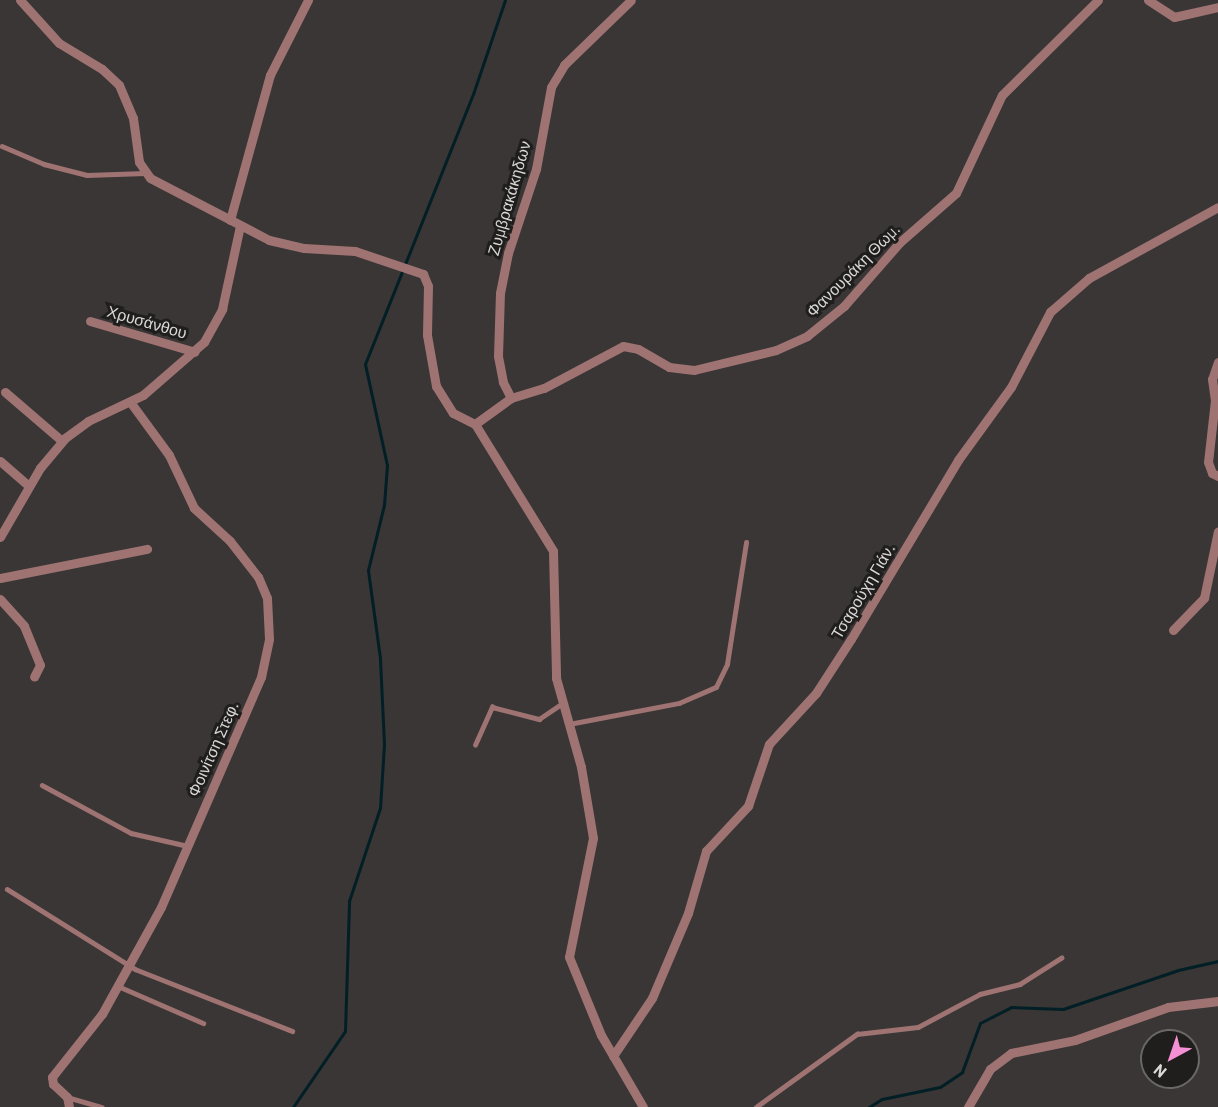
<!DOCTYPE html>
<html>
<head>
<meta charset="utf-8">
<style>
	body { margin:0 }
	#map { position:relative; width:1218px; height:1107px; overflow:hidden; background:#393635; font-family:Barlow,sans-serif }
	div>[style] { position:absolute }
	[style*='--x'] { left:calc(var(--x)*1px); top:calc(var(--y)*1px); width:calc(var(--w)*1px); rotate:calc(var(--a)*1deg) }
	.stream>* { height:3px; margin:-1.5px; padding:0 1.5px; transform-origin:1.5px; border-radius:1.5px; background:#021f26 }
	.lane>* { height:4.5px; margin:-2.25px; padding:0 2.25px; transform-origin:2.25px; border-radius:2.25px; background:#9e7372 }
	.street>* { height:9px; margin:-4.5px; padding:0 4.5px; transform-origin:4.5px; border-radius:4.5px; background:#9e7372 }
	span { translate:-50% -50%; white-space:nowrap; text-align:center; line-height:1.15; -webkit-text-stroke:6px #1f1e1d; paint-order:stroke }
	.street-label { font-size:16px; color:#d9d8d7 }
	.north { position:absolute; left:1140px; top:1029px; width:60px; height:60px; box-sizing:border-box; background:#1f1e1d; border:2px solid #696867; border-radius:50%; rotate:220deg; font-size:16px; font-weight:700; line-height:24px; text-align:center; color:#d9d8d7 }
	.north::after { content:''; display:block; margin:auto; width:21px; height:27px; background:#f491d4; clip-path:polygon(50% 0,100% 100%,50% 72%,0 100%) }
</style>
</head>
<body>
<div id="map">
	<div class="stream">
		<i style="--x:293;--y:1107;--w:92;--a:-55.6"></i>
		<i style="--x:345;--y:1031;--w:130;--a:-88.2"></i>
		<i style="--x:349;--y:901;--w:98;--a:-71.6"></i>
		<i style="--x:380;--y:808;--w:64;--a:-86.4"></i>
		<i style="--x:384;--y:744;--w:86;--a:-92.7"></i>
		<i style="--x:380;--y:658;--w:89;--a:-97.8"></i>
		<i style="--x:368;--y:570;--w:67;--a:-76.2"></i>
		<i style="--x:384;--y:505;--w:40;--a:-85.7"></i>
		<i style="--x:387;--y:465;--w:103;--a:-102.3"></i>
		<i style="--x:365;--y:364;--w:291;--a:-68.2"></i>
		<i style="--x:473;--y:94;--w:99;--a:-71.2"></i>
		<i style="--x:869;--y:1107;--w:15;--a:-32"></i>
		<i style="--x:882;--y:1099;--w:59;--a:-11.7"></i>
		<i style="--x:940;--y:1087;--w:27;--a:-34"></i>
		<i style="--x:962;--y:1072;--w:52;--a:-69.8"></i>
		<i style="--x:980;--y:1023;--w:35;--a:-27"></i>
		<i style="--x:1011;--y:1007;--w:52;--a:2.2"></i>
		<i style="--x:1063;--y:1009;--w:121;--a:-18.7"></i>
		<i style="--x:1178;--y:970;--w:41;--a:-12.7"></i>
	</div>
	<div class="lane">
		<i style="--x:2;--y:146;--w:46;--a:23.2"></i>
		<i style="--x:44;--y:164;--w:44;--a:14.3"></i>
		<i style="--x:87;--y:175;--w:58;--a:-2"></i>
		<i style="--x:569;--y:724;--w:112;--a:-10.8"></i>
		<i style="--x:679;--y:703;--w:40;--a:-23.4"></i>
		<i style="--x:716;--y:687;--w:25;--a:-64"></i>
		<i style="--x:727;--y:664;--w:123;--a:-81.1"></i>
		<i style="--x:475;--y:745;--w:42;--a:-65.9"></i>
		<i style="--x:492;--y:707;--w:49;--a:14.3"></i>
		<i style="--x:539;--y:719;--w:27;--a:-34"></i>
		<i style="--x:42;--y:785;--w:101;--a:28.3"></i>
		<i style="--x:131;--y:833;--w:58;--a:12.8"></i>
		<i style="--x:7;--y:889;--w:151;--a:32"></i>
		<i style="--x:135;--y:969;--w:169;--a:21.5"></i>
		<i style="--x:118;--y:986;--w:93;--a:23.5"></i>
		<i style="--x:67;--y:1097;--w:36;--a:16"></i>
		<i style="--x:756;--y:1107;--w:125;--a:-35.9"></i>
		<i style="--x:857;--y:1034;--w:61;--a:-6.5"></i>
		<i style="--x:918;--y:1027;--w:70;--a:-28"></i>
		<i style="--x:980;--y:994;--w:41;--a:-14"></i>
		<i style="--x:1020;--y:984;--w:49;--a:-32.4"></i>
	</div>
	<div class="street">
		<i style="--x:20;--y:0;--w:58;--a:47.8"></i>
		<i style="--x:59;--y:43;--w:50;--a:31.2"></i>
		<i style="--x:102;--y:69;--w:23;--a:43"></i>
		<i style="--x:119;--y:85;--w:36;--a:67"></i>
		<i style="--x:133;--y:118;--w:44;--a:82.2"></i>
		<i style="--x:139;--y:162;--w:19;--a:55"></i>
		<i style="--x:150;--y:178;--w:134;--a:27.5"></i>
		<i style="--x:269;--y:240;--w:36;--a:13"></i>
		<i style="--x:304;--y:248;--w:51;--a:3.4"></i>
		<i style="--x:355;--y:251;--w:72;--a:18.7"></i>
		<i style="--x:423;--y:274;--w:13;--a:67"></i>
		<i style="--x:428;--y:286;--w:49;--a:91.2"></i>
		<i style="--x:427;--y:335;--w:52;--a:80"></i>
		<i style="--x:436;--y:386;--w:32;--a:58"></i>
		<i style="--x:453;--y:413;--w:25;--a:27"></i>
		<i style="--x:1148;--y:0;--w:31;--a:33"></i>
		<i style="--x:1174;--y:17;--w:45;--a:-12.8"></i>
		<i style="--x:230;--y:220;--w:150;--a:-74.6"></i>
		<i style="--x:270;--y:75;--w:84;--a:-63.1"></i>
		<i style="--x:90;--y:321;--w:109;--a:16.4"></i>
		<i style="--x:1218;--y:362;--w:18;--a:109"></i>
		<i style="--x:1212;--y:379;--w:21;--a:82"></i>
		<i style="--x:1215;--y:400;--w:62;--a:96.4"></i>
		<i style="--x:1208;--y:462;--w:12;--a:70"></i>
		<i style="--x:1212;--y:473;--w:7;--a:27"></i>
		<i style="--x:5;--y:392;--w:75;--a:40.7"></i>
		<i style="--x:511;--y:398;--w:18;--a:-117"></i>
		<i style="--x:503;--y:382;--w:26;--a:-101"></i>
		<i style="--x:498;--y:356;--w:63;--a:-88.2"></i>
		<i style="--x:500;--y:293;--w:41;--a:-78.7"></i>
		<i style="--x:508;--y:253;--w:89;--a:-71.6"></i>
		<i style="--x:536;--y:169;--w:83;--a:-79.6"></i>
		<i style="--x:551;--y:87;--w:26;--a:-59"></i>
		<i style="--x:564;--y:65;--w:93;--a:-44.1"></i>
		<i style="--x:475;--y:424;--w:44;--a:-35.8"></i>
		<i style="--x:511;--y:398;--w:34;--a:-17"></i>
		<i style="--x:544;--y:388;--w:89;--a:-28"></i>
		<i style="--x:623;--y:346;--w:15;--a:11"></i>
		<i style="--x:638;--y:349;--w:36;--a:30"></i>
		<i style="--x:669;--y:367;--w:25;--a:7"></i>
		<i style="--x:694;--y:370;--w:84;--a:-13.7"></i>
		<i style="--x:776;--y:350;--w:34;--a:-24"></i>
		<i style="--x:807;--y:336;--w:48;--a:-39"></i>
		<i style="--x:844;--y:306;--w:85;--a:-48.8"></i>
		<i style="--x:900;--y:242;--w:74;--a:-41.2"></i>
		<i style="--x:956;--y:193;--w:108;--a:-64.9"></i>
		<i style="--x:1002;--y:95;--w:135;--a:-44.7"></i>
		<i style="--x:475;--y:424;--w:149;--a:58.4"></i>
		<i style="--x:553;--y:551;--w:127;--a:88.6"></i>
		<i style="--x:556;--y:678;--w:92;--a:74.3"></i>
		<i style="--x:581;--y:767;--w:72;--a:80.4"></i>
		<i style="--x:593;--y:838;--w:121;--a:101.4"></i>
		<i style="--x:569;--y:957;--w:84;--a:67.7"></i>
		<i style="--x:601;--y:1035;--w:83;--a:59.7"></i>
		<i style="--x:0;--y:461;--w:38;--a:41"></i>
		<i style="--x:0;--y:537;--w:80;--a:-59.9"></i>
		<i style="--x:40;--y:468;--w:39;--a:-50"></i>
		<i style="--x:65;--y:438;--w:29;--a:-36"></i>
		<i style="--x:88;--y:421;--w:61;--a:-25.3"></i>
		<i style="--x:143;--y:395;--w:81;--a:-41"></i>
		<i style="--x:204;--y:342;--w:38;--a:-61"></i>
		<i style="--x:222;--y:309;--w:85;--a:-77.8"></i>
		<i style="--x:0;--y:578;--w:150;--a:-11.2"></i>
		<i style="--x:0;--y:599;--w:36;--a:48"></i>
		<i style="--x:24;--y:626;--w:42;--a:67.7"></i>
		<i style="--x:40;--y:665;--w:13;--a:117"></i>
		<i style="--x:1173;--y:630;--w:45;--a:-45.9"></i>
		<i style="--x:1204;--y:598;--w:68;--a:-78.2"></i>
		<i style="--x:613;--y:1056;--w:70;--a:-56.1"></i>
		<i style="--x:652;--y:998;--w:92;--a:-67"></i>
		<i style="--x:688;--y:913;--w:65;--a:-73.8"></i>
		<i style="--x:706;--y:851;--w:62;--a:-47"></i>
		<i style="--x:748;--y:806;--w:65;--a:-71.3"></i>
		<i style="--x:769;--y:744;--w:69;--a:-47.3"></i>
		<i style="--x:816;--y:693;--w:64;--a:-57.1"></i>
		<i style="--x:851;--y:639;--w:209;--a:-59.1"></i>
		<i style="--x:958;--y:460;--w:90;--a:-54"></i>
		<i style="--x:1011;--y:387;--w:85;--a:-62.5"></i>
		<i style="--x:1050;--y:312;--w:52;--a:-41.1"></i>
		<i style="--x:1089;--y:278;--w:147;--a:-28.8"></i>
		<i style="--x:69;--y:1107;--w:10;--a:-101"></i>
		<i style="--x:67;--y:1097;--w:19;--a:-137"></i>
		<i style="--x:53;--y:1084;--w:7;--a:-98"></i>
		<i style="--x:52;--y:1077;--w:80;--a:-51.6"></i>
		<i style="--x:102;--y:1014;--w:122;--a:-61.1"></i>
		<i style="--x:161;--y:907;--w:251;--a:-66.5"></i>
		<i style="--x:261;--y:677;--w:39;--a:-78"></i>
		<i style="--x:269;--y:639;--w:41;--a:-92.8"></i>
		<i style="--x:267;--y:598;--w:23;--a:-113"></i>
		<i style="--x:258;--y:577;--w:46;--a:-127.9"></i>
		<i style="--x:230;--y:541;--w:49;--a:-137.5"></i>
		<i style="--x:194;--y:508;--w:59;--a:-115.3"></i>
		<i style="--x:169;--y:455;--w:64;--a:-126.2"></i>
		<i style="--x:968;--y:1107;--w:44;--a:-59.9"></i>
		<i style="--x:990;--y:1069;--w:26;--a:-37"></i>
		<i style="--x:1011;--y:1053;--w:65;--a:-11.5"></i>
		<i style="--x:1075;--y:1040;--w:99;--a:-19.5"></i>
		<i style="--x:1168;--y:1007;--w:50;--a:-6.8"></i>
	</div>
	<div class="street-label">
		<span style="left:509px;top:198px;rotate:-74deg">Ζυμβρακάκηδων</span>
		<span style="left:853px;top:270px;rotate:-45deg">Φανουράκη Θωμ.</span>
		<span style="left:147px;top:322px;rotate:16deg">Χρυσάνθου</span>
		<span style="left:863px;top:591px;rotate:-59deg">Τσαρούχη Γιάν.</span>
		<span style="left:213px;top:749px;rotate:-66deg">Φοινίτση Στεφ.</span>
	</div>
	<div class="north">N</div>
</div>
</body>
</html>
